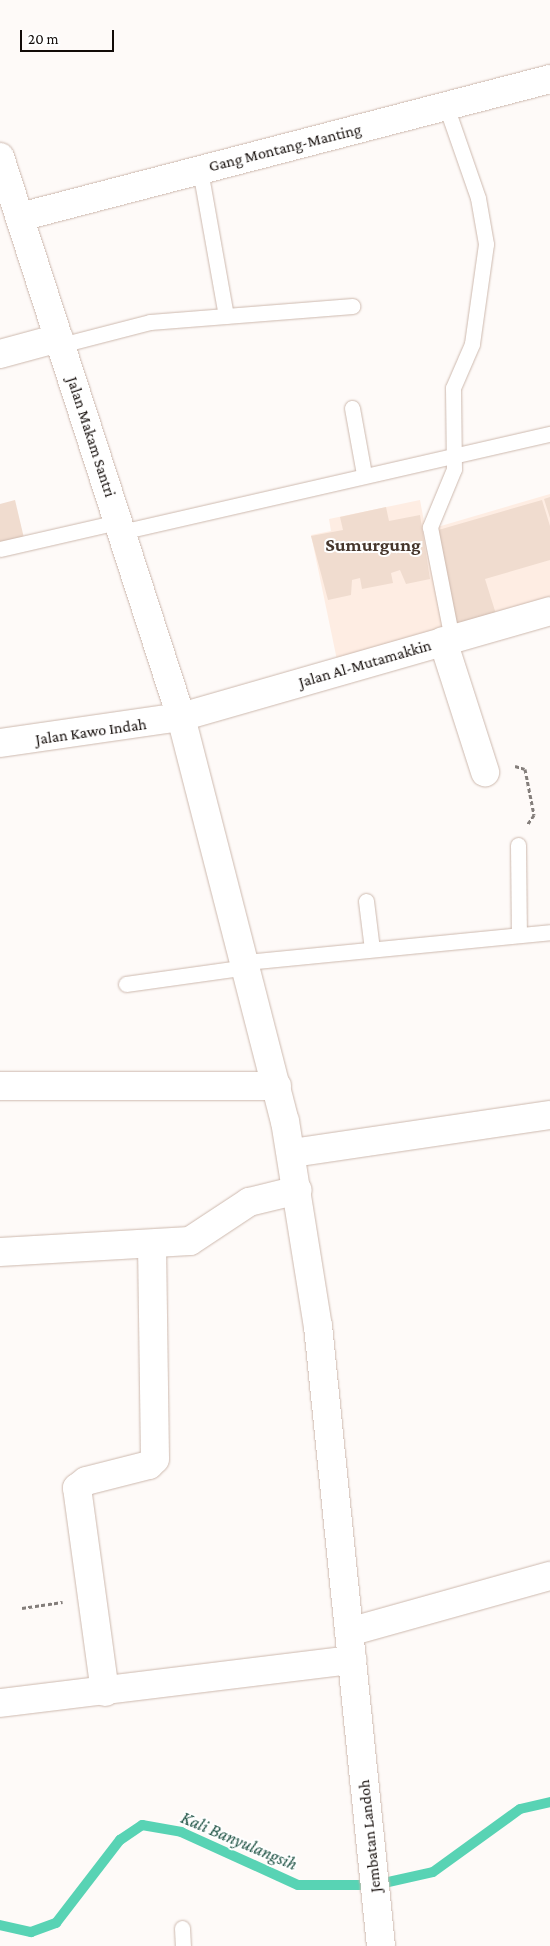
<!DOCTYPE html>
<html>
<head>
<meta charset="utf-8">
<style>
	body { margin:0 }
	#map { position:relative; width:550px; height:1946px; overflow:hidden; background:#fefaf8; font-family:"Crimson Pro",serif }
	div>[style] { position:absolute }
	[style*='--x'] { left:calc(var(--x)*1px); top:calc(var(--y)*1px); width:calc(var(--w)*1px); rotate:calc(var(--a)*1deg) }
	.built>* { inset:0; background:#feede3 }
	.stream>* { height:10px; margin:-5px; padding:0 5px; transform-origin:5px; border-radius:5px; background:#58d3b4 }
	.building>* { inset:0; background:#f0dccf }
	.path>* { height:3px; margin-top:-1.5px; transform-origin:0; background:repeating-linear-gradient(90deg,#847e7b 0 4px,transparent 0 6.5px) }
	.roads { filter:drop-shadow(0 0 1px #cdb9ae) drop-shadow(0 0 1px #cdb9ae) }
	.service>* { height:15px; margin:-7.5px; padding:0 7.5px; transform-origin:7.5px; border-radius:7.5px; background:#fff }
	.minor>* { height:28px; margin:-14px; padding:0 14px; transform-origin:14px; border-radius:14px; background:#fff }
	.tertiary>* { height:28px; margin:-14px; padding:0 14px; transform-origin:14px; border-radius:14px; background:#fff }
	span { translate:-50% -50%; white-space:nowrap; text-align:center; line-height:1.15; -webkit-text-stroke:4px #fff; paint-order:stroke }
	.street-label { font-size:16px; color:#120b08 }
	.water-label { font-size:18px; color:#1e5244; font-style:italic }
	.quarter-label { font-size:19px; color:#46362c; font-weight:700 }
	.scale { position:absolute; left:20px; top:30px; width:94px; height:22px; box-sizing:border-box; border:2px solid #120b08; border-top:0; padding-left:6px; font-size:15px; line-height:18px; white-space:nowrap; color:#120b08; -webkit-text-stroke:4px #fff; paint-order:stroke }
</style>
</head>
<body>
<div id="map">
	<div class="built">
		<i style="clip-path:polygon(550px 494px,550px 599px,454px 627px,434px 528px)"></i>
		<i style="clip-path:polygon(420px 500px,444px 630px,337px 660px,311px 535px,331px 531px,329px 519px)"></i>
	</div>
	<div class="stream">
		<i style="--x:0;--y:1925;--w:32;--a:13"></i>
		<i style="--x:31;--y:1932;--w:27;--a:-20"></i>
		<i style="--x:56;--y:1923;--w:105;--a:-52.4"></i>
		<i style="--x:120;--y:1840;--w:27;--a:-34"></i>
		<i style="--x:142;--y:1825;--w:40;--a:10"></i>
		<i style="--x:181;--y:1832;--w:128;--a:24.4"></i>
		<i style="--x:298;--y:1885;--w:77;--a:0"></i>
		<i style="--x:375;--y:1885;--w:59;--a:-12.6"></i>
		<i style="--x:433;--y:1872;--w:107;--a:-35.9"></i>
		<i style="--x:520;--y:1809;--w:31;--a:-13"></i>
	</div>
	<div class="building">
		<i style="clip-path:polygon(550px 497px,550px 518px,544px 499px)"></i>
		<i style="clip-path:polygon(15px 500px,24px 538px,0 543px,0 504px)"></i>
		<i style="clip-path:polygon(542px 500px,550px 526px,550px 560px,485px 579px,496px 614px,454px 626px,435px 531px)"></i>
		<i style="clip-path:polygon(386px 507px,389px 521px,420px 515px,430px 579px,406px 584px,400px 570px,391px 573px,393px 583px,362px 589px,360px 578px,352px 580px,351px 595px,328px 600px,311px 536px,343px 530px,340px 517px)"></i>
	</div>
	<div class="path">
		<i style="--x:515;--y:766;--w:10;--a:17"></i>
		<i style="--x:525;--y:769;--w:47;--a:78.9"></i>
		<i style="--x:534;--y:815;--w:12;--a:125"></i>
		<i style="--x:22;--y:1608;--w:41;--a:-8.3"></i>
	</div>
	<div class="roads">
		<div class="service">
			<i style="--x:446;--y:106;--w:97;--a:70.8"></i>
			<i style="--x:478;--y:198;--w:47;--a:80.1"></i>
			<i style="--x:486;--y:244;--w:101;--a:98"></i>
			<i style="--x:472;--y:344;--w:48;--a:113.4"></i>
			<i style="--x:453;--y:388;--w:81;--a:89.3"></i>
			<i style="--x:454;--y:469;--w:63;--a:112.5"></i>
			<i style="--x:430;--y:527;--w:114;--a:78.9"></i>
			<i style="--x:200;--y:170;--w:148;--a:79.9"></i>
			<i style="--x:61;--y:345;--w:92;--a:-14.5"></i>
			<i style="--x:150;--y:322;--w:203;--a:-4.5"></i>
			<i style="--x:352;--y:408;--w:67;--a:79.7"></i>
			<i style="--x:121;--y:532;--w:440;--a:-12.9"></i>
			<i style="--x:0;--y:549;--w:121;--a:-12.9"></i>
			<i style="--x:518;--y:845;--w:90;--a:89.4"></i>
			<i style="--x:366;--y:901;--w:48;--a:82.9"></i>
			<i style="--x:246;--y:962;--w:305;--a:-5.6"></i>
			<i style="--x:126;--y:984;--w:122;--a:-8"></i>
			<i style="--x:182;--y:1928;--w:18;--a:87"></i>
		</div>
		<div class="minor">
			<i style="--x:20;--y:217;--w:548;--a:-14.59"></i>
			<i style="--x:0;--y:354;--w:61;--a:-15.2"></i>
			<i style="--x:443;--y:641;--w:138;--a:72.2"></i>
			<i style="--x:0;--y:1086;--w:277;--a:0"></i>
			<i style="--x:292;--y:1153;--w:261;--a:-8.4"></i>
			<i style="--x:0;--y:1252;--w:190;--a:-3.3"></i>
			<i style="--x:190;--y:1241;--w:71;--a:-33.5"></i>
			<i style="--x:249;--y:1202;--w:50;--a:-13.8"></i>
			<i style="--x:349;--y:1632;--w:209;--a:-15.6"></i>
			<i style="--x:105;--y:1692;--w:206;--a:-97.8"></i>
			<i style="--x:77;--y:1488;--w:11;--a:-38"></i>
			<i style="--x:86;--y:1481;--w:65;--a:-14.3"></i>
			<i style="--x:149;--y:1465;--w:8;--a:-45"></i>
			<i style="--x:155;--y:1459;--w:215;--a:-90.8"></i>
			<i style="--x:0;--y:1703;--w:355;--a:-7"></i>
		</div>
		<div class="tertiary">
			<i style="--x:0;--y:157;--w:589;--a:72.09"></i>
			<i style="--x:181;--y:717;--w:417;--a:75.6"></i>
			<i style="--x:285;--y:1121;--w:208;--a:80.9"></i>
			<i style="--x:318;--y:1326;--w:623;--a:84.2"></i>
			<i style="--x:0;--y:743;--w:183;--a:-8.2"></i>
			<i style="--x:181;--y:717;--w:384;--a:-16"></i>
		</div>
	</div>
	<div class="street-label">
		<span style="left:285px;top:148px;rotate:-14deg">Gang Montang-Manting</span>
		<span style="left:91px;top:437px;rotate:72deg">Jalan Makam Santri</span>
		<span style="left:365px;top:664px;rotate:-16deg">Jalan Al-Mutamakkin</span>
		<span style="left:91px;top:732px;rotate:-8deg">Jalan Kawo Indah</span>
		<span style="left:370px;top:1836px;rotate:-96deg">Jembatan Landoh</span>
	</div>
	<div class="water-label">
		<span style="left:239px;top:1841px;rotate:23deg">Kali Banyulangsih</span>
	</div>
	<div class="quarter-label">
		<span style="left:373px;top:545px">Sumurgung</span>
	</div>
	<div class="scale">20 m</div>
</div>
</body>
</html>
